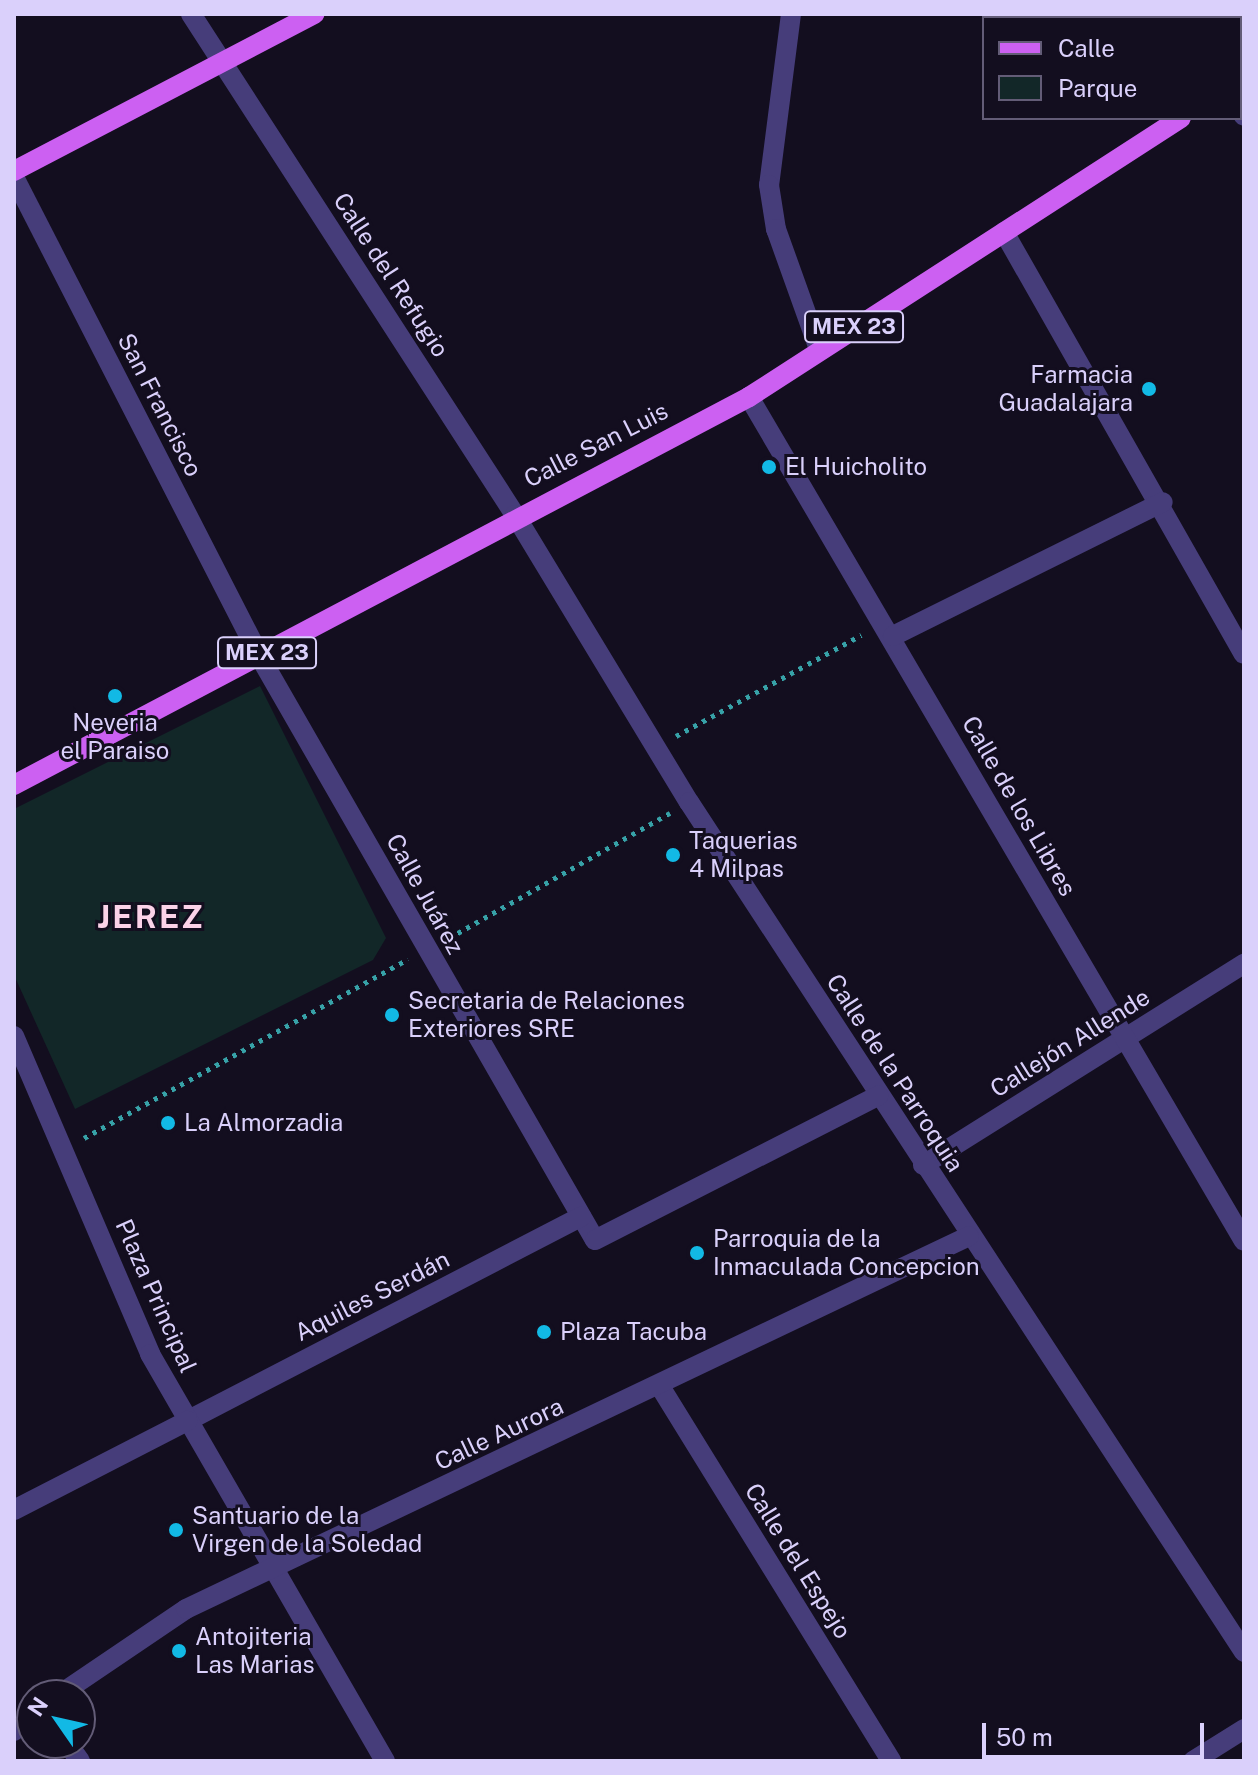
<!DOCTYPE html>
<html>
<head>
<meta charset="utf-8">
<style>
	body { margin:0 }
	#map { position:relative; width:1258px; height:1775px; overflow:hidden; background:#130e1f; font-family:"Public Sans",sans-serif }
	div>[style] { position:absolute }
	[style*='--x'] { left:calc(var(--x)*1px); top:calc(var(--y)*1px); width:calc(var(--w)*1px); rotate:calc(var(--a)*1deg) }
	.green>* { inset:0; background:#122728 }
	.path>* { height:5px; margin-top:-2.5px; transform-origin:0; background:repeating-linear-gradient(90deg,#37a2a8 0 4px,transparent 0 10px) }
	.pedestrian>* { height:20px; margin:-10px; padding:0 10px; transform-origin:10px; border-radius:10px; background:#463d7a }
	.minor>* { height:20px; margin:-10px; padding:0 10px; transform-origin:10px; border-radius:10px; background:#463d7a }
	.primary>* { height:20px; margin:-10px; padding:0 10px; transform-origin:10px; border-radius:10px; background:#cc60f2 }
	.dots>* { width:22px; height:22px; translate:-50% -50%; box-sizing:border-box; border:4px solid #130e1f; border-radius:50% }
	span { translate:-50% -50%; white-space:nowrap; text-align:center; line-height:1.15; -webkit-text-stroke:6px #130e1f; paint-order:stroke }
	.shield-label span { padding:2px 6px; background:#130e1f; border:2px solid; border-radius:6px; -webkit-text-stroke-width:0 }
	.shield-label { font-size:22px; color:#dad0fb; font-weight:700 }
	.street-label { font-size:24px; color:#dad0fb }
	.poi-label { font-size:24px; color:#dad0fb }
	.right { translate:-100% -50%; text-align:right }
	.left { translate:0 -50%; text-align:left }
	.district-label { font-size:32px; color:#fbd2e8; font-weight:700; letter-spacing:2px }
	.frame { position:absolute; inset:0; border:16px solid #dad0fb; pointer-events:none }
	.legend { position:absolute; left:982px; top:16px; width:260px; height:104px; box-sizing:border-box; background:#130e1f; border:2px solid #635c77; margin:0; padding:10px 14px; list-style:none; font-size:24px; color:#dad0fb }
	.legend li { display:flex; align-items:center; gap:16px; height:40px }
	.legend b { width:40px; border:2px solid #635c77 }
	.north { position:absolute; left:16px; top:1679px; width:80px; height:80px; box-sizing:border-box; background:#130e1f; border:2px solid #635c77; border-radius:50%; rotate:304deg; font-size:22px; font-weight:700; line-height:32px; text-align:center; color:#dad0fb }
	.north::after { content:''; display:block; margin:auto; width:28px; height:36px; background:#12b9e5; clip-path:polygon(50% 0,100% 100%,50% 72%,0 100%) }
	.scale { position:absolute; left:982px; top:1723px; width:222px; height:36px; box-sizing:border-box; border:4px solid #dad0fb; border-top:0; padding-left:10px; font-size:24px; line-height:28px; white-space:nowrap; color:#dad0fb; -webkit-text-stroke:6px #130e1f; paint-order:stroke }
</style>
</head>
<body>
<div id="map">
	<div class="green">
		<i style="clip-path:polygon(260px 686px,386px 938px,373px 960px,75px 1109px,14px 975px,14px 809px)"></i>
	</div>
	<div class="path">
		<i style="--x:676;--y:736;--w:211;--a:-28.6"></i>
		<i style="--x:449;--y:938;--w:254;--a:-29.5"></i>
		<i style="--x:84;--y:1138;--w:370;--a:-28.9"></i>
	</div>
	<div class="pedestrian">
		<i style="--x:791;--y:14;--w:172;--a:97.3"></i>
		<i style="--x:769;--y:185;--w:45;--a:81"></i>
		<i style="--x:776;--y:229;--w:127;--a:70.3"></i>
		<i style="--x:260;--y:657;--w:672;--a:60.12"></i>
		<i style="--x:923;--y:1165;--w:379;--a:-32.1"></i>
		<i style="--x:187;--y:1421;--w:444;--a:-27.4"></i>
	</div>
	<div class="minor">
		<i style="--x:191;--y:14;--w:597;--a:57.11"></i>
		<i style="--x:515;--y:515;--w:336;--a:58.8"></i>
		<i style="--x:689;--y:802;--w:1015;--a:56.86"></i>
		<i style="--x:1185;--y:14;--w:5;--a:53"></i>
		<i style="--x:1240;--y:110;--w:7;--a:56"></i>
		<i style="--x:14;--y:177;--w:539;--a:62.86"></i>
		<i style="--x:1004;--y:232;--w:485;--a:60.4"></i>
		<i style="--x:749;--y:397;--w:978;--a:59.61"></i>
		<i style="--x:893;--y:636;--w:301;--a:-26.4"></i>
		<i style="--x:14;--y:1036;--w:346;--a:66.8"></i>
		<i style="--x:150;--y:1354;--w:470;--a:60"></i>
		<i style="--x:595;--y:1240;--w:318;--a:-27"></i>
		<i style="--x:661;--y:1388;--w:438;--a:58.3"></i>
		<i style="--x:14;--y:1510;--w:195;--a:-27.2"></i>
		<i style="--x:59;--y:1695;--w:153;--a:-34.1"></i>
		<i style="--x:186;--y:1609;--w:867;--a:-25.47"></i>
		<i style="--x:14;--y:1731;--w:22;--a:-36"></i>
		<i style="--x:67;--y:1743;--w:22;--a:54"></i>
		<i style="--x:1193;--y:1761;--w:60;--a:-32.1"></i>
	</div>
	<div class="primary">
		<i style="--x:1240;--y:77;--w:6;--a:-45"></i>
		<i style="--x:14;--y:171;--w:339;--a:-27.6"></i>
		<i style="--x:14;--y:785;--w:831;--a:-27.83"></i>
		<i style="--x:749;--y:397;--w:514;--a:-32.86"></i>
	</div>
	<div class="dots">
		<i style="left:1149px;top:389px;background:#12b9e5"></i>
		<i style="left:769px;top:467px;background:#12b9e5"></i>
		<i style="left:115px;top:696px;background:#12b9e5"></i>
		<i style="left:673px;top:855px;background:#12b9e5"></i>
		<i style="left:392px;top:1015px;background:#12b9e5"></i>
		<i style="left:168px;top:1123px;background:#12b9e5"></i>
		<i style="left:697px;top:1253px;background:#12b9e5"></i>
		<i style="left:544px;top:1332px;background:#12b9e5"></i>
		<i style="left:176px;top:1530px;background:#12b9e5"></i>
		<i style="left:179px;top:1651px;background:#12b9e5"></i>
	</div>
	<div class="shield-label">
		<span style="left:854px;top:327px">MEX 23</span>
		<span style="left:267px;top:653px">MEX 23</span>
	</div>
	<div class="street-label">
		<span style="left:391px;top:275px;rotate:57deg">Calle del Refugio</span>
		<span style="left:160px;top:405px;rotate:63deg">San Francisco</span>
		<span style="left:596px;top:445px;rotate:-27deg">Calle San Luis</span>
		<span style="left:1019px;top:806px;rotate:60deg">Calle de los Libres</span>
		<span style="left:425px;top:894px;rotate:61deg">Calle Juárez</span>
		<span style="left:1070px;top:1043px;rotate:-32deg">Callejón Allende</span>
		<span style="left:895px;top:1073px;rotate:57deg">Calle de la Parroquia</span>
		<span style="left:156px;top:1296px;rotate:66deg">Plaza Principal</span>
		<span style="left:372px;top:1296px;rotate:-27deg">Aquiles Serdán</span>
		<span style="left:499px;top:1434px;rotate:-25deg">Calle Aurora</span>
		<span style="left:798px;top:1561px;rotate:58deg">Calle del Espejo</span>
	</div>
	<div class="poi-label">
		<span class="right" style="left:1133px;top:389px">Farmacia<br>Guadalajara</span>
		<span class="left" style="left:785px;top:467px">El Huicholito</span>
		<span style="left:115px;top:737px">Neveria<br>el Paraiso</span>
		<span class="left" style="left:689px;top:855px">Taquerias<br>4 Milpas</span>
		<span class="left" style="left:408px;top:1015px">Secretaria de Relaciones<br>Exteriores SRE</span>
		<span class="left" style="left:184px;top:1123px">La Almorzadia</span>
		<span class="left" style="left:713px;top:1253px">Parroquia de la<br>Inmaculada Concepcion</span>
		<span class="left" style="left:560px;top:1332px">Plaza Tacuba</span>
		<span class="left" style="left:192px;top:1530px">Santuario de la<br>Virgen de la Soledad</span>
		<span class="left" style="left:195px;top:1651px">Antojiteria<br>Las Marias</span>
	</div>
	<div class="district-label">
		<span style="left:151px;top:917px">JEREZ</span>
	</div>
	<div class="frame"></div>
	<ul class="legend">
	<li><b style="height:10px;background:#cc60f2"></b>Calle</li>
	<li><b style="height:22px;background:#122728"></b>Parque</li>
	</ul>
	<div class="north">N</div>
	<div class="scale">50 m</div>
</div>
</body>
</html>
